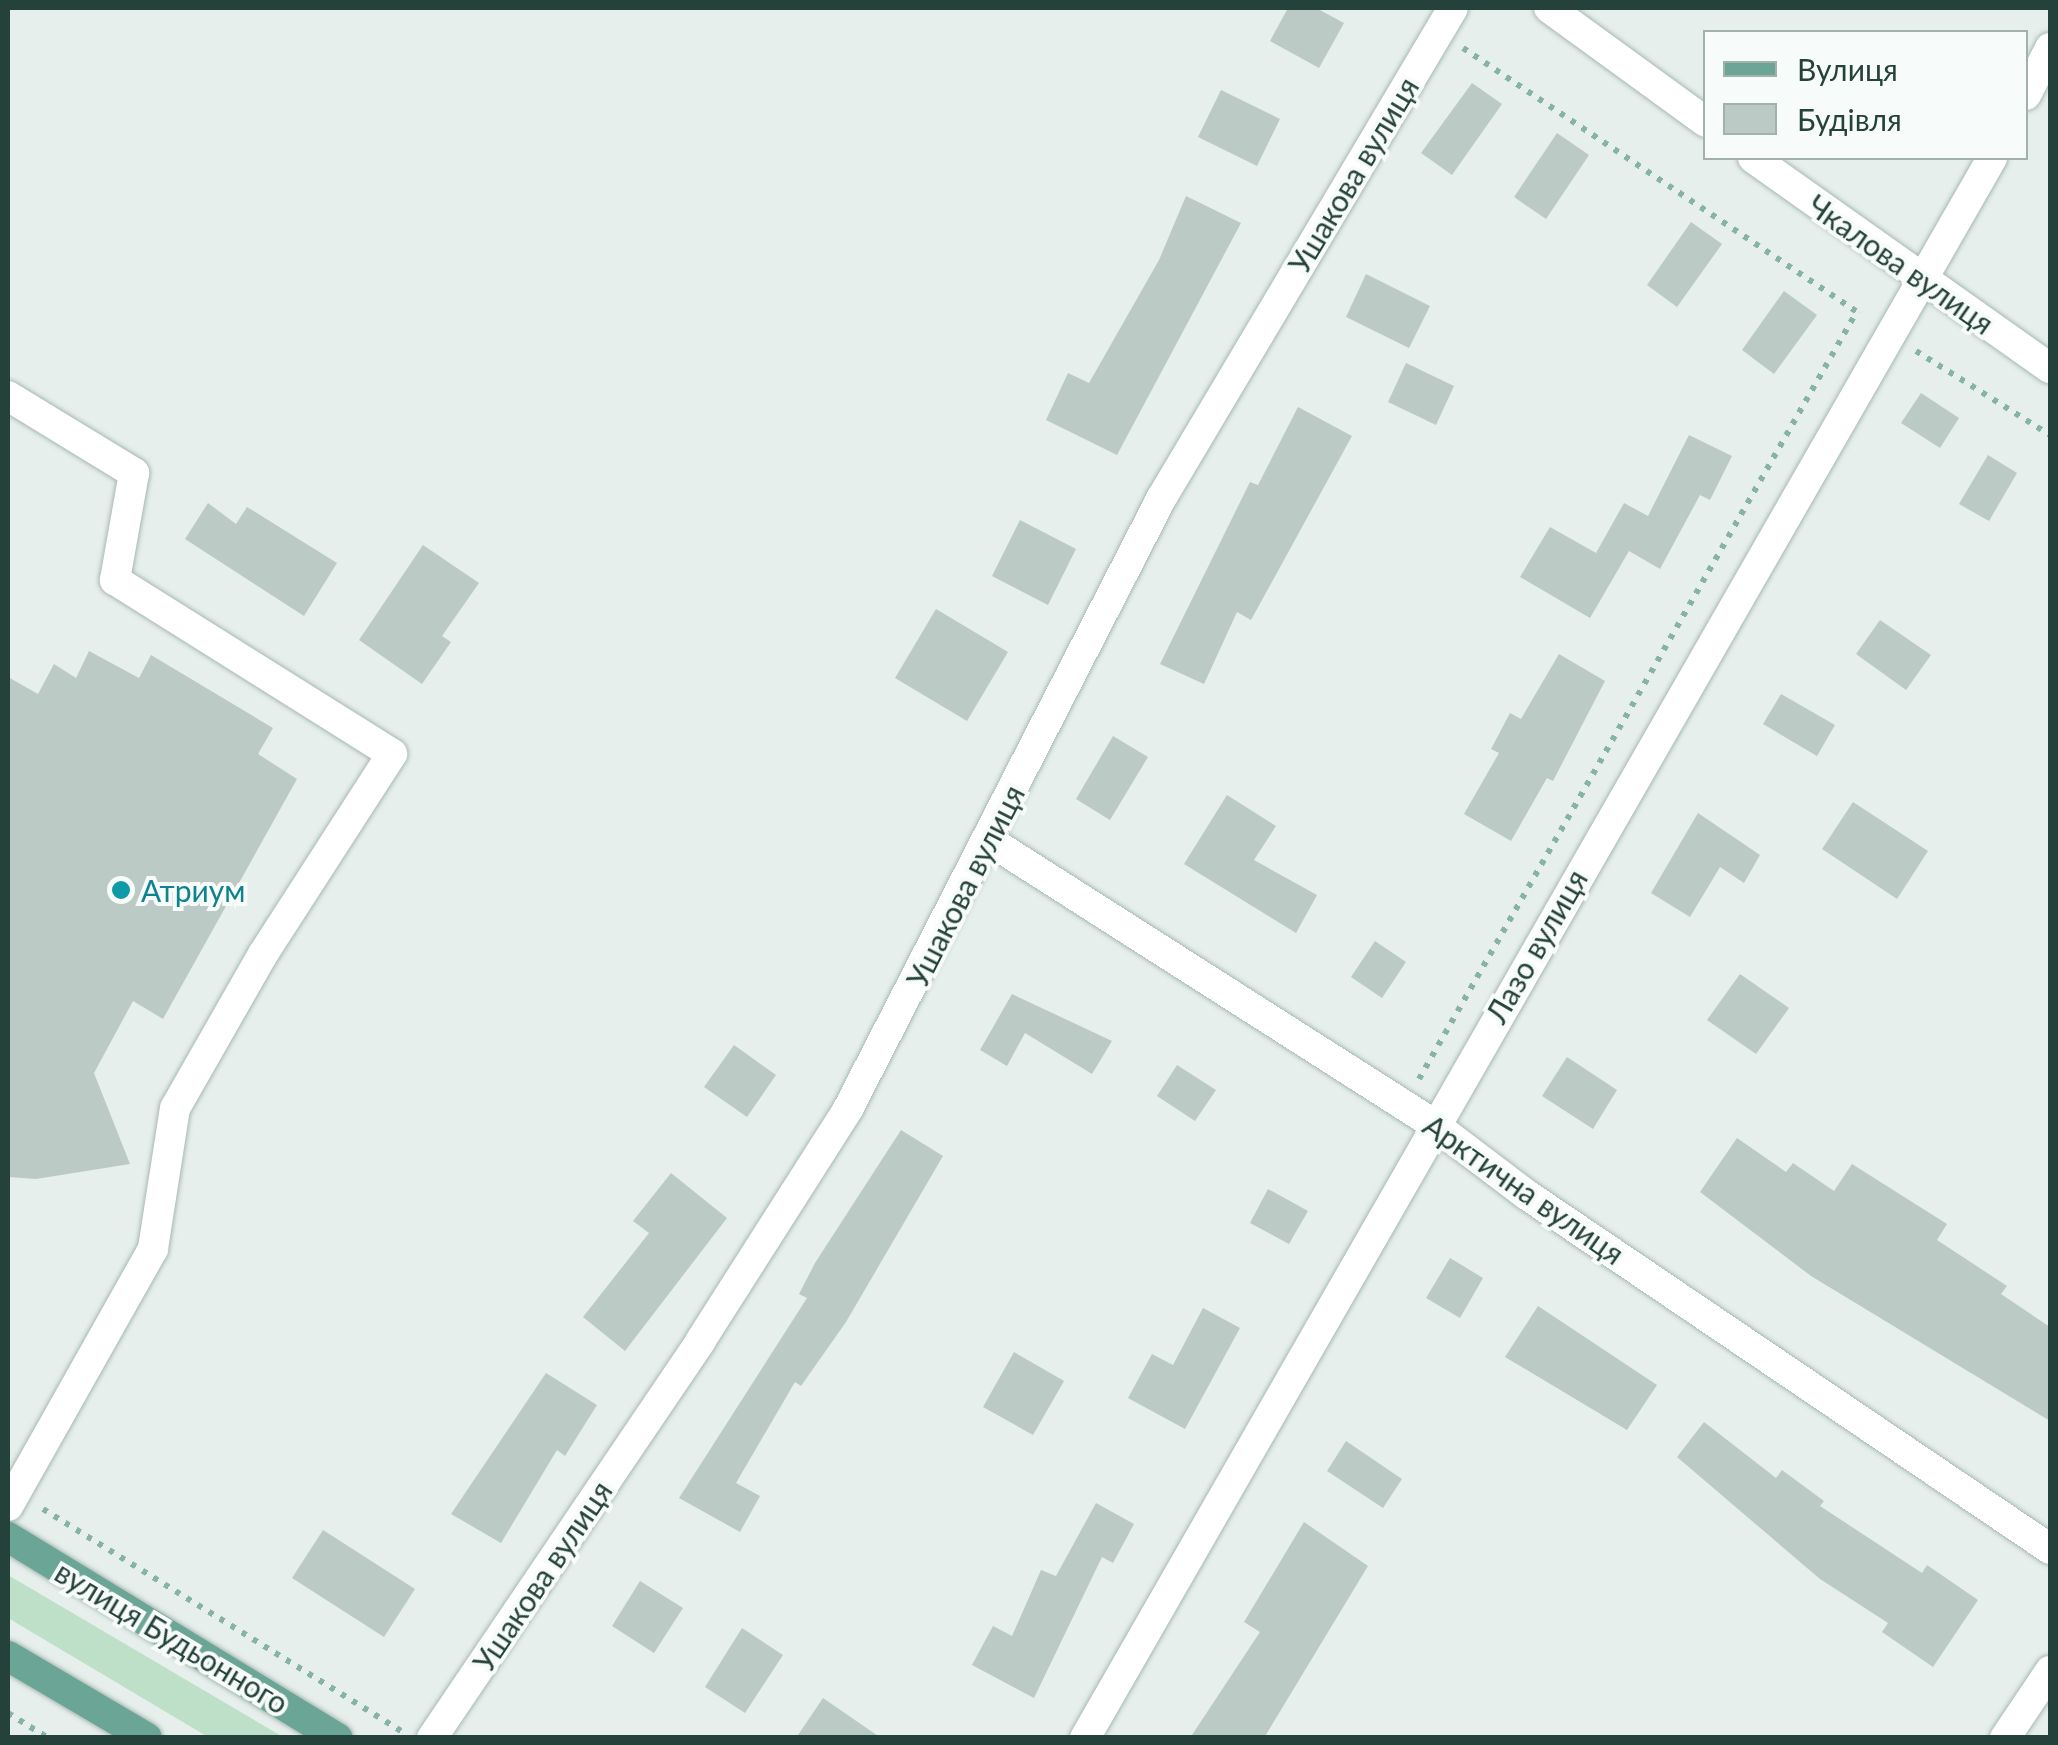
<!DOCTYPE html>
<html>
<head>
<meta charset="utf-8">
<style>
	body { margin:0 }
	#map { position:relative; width:2058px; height:1745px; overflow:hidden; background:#e6efeb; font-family:Lato,sans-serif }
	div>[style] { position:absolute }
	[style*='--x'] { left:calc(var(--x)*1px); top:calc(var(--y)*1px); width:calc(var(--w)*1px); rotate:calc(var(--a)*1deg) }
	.green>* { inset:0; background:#bfe0c8 }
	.building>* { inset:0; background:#bbcac4 }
	.path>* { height:6px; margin-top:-3px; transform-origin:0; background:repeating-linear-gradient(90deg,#86b3a5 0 5px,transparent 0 13px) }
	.roads { filter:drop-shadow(0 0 2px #a8b8b2) drop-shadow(0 0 2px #a8b8b2) }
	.minor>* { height:30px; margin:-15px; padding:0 15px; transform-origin:15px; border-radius:15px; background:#fff }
	.major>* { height:30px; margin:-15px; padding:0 15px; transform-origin:15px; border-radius:15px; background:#6aa596 }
	.dots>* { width:28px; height:28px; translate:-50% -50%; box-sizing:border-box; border:5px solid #f7fbf9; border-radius:50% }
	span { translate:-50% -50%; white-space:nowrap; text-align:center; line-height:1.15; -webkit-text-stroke:8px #f7fbf9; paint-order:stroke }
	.street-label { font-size:30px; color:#24423a }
	.culture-label { font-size:30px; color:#0d838f }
	.left { translate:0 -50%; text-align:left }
	.frame { position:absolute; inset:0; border:10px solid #24423a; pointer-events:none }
	.legend { position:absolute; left:1703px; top:30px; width:325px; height:130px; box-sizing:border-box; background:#f7fbf9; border:2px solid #a3b1ad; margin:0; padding:12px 18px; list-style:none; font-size:30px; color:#24423a }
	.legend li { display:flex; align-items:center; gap:20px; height:50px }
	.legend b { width:50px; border:2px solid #a3b1ad }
</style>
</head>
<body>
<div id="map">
	<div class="green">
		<i style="clip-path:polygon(8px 1575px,283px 1737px,208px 1737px,8px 1618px)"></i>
	</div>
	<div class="building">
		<i style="clip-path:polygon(1288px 8px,1316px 8px,1344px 23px,1319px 68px,1270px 41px)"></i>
		<i style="clip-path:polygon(1472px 83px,1502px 104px,1452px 175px,1421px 153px)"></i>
		<i style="clip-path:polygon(1221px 90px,1280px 119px,1257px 166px,1198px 137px)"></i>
		<i style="clip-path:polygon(1557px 133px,1589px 155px,1546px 219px,1514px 197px)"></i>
		<i style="clip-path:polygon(1186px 196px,1241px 223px,1117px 455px,1046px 420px,1068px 373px,1089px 383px,1159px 260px)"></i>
		<i style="clip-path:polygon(1691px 222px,1722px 244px,1677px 307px,1647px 285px)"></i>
		<i style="clip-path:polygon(1366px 274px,1430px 306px,1409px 348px,1346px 317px)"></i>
		<i style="clip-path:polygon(1784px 291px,1817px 315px,1774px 374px,1742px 350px)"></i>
		<i style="clip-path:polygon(1406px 363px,1454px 386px,1436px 425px,1388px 402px)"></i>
		<i style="clip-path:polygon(1921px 393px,1959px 418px,1940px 448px,1901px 423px)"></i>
		<i style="clip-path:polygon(1298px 407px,1352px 436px,1251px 620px,1237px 612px,1204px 684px,1160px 664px,1250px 482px,1258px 485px)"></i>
		<i style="clip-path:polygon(1689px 435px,1732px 456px,1710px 500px,1700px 495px,1660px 569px,1629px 551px,1590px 618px,1520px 577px,1550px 527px,1596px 553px,1624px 503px,1648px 516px)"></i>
		<i style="clip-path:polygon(1988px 455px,2017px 473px,1989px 521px,1959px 504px)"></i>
		<i style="clip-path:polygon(208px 503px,236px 524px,247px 507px,337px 563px,304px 616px,185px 539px)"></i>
		<i style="clip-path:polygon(1020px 520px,1076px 549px,1048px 605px,992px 576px)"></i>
		<i style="clip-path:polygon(423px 545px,479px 583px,442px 636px,451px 642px,422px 684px,359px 640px)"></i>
		<i style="clip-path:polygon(936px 609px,1008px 652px,967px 721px,895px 678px)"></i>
		<i style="clip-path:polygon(1880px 620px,1931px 655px,1906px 690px,1856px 654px)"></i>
		<i style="clip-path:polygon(89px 651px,139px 678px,151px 655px,273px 728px,258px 754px,297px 779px,163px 1019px,133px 1001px,94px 1073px,130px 1164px,36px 1179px,8px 1177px,8px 677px,38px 694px,54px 664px,76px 678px)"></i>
		<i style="clip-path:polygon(1559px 654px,1605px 681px,1553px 781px,1547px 778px,1511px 841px,1464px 814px,1499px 753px,1491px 749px,1510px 713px,1521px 719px)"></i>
		<i style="clip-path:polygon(1781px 694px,1835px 725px,1817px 756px,1763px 724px)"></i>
		<i style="clip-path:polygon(1113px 736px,1148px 757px,1110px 820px,1076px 799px)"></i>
		<i style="clip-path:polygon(1227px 795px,1276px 826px,1254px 860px,1317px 895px,1296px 933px,1184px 864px)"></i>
		<i style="clip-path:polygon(1853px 802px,1928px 851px,1897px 899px,1822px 849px)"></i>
		<i style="clip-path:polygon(1698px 813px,1760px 855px,1744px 883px,1720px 867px,1690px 917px,1651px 893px)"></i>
		<i style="clip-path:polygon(1375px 941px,1406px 962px,1382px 998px,1351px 977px)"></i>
		<i style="clip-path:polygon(1740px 974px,1789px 1008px,1756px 1054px,1707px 1020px)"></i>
		<i style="clip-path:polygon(1012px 994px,1112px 1041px,1092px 1074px,1025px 1033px,1007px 1066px,980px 1050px)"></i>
		<i style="clip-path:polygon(734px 1045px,776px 1075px,747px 1117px,704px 1087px)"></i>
		<i style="clip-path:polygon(1567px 1057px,1617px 1090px,1593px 1129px,1542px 1096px)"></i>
		<i style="clip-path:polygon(1177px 1065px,1216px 1090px,1195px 1121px,1157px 1096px)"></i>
		<i style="clip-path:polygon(901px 1130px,943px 1156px,846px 1322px,801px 1386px,795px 1382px,736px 1483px,760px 1496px,740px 1532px,679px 1498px,807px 1298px,799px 1294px,815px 1263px)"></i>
		<i style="clip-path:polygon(1737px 1138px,1786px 1172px,1793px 1163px,1834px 1191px,1852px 1164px,1947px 1224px,1937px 1240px,2007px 1286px,2001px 1294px,2050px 1327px,2050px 1421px,1811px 1276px,1700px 1192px)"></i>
		<i style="clip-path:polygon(671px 1173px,727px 1218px,625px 1351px,583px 1317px,649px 1233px,633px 1221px)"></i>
		<i style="clip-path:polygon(1268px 1189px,1308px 1211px,1289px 1244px,1250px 1223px)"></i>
		<i style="clip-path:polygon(1450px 1258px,1483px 1278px,1460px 1318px,1426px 1298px)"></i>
		<i style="clip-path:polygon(1538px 1306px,1657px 1385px,1627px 1430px,1505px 1357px)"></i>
		<i style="clip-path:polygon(1203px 1308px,1240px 1328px,1185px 1429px,1128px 1398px,1152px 1354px,1173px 1365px)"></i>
		<i style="clip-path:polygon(1014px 1352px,1064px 1381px,1033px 1435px,983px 1407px)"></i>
		<i style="clip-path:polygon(546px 1373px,597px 1405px,565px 1456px,557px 1450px,501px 1543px,451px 1514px)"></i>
		<i style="clip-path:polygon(1704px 1422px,1776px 1478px,1782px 1470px,1824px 1501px,1820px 1506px,1922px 1573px,1927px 1565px,1978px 1600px,1933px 1667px,1882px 1632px,1888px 1623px,1820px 1579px,1677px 1457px)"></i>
		<i style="clip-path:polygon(1346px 1441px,1402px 1479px,1383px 1508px,1327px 1471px)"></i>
		<i style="clip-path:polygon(1096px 1503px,1134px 1524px,1113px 1563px,1102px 1557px,1034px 1698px,972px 1665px,993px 1626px,1012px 1636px,1041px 1570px,1056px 1576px)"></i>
		<i style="clip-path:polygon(1304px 1522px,1368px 1566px,1264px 1738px,1190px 1738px,1260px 1632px,1244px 1622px)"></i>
		<i style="clip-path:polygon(323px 1530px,415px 1589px,384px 1637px,292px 1578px)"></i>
		<i style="clip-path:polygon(640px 1581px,683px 1608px,654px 1653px,612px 1626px)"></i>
		<i style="clip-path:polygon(742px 1628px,783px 1655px,745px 1713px,705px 1687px)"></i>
		<i style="clip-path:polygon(823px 1698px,881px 1738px,796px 1738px)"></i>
	</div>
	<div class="path">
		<i style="--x:1463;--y:48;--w:478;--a:33.8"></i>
		<i style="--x:1916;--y:351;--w:158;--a:32.1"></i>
		<i style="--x:1419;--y:1079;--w:884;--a:-60.3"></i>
		<i style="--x:43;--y:1509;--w:423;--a:31.8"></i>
		<i style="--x:8;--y:1713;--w:47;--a:32"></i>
	</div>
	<div class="roads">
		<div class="minor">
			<i style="--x:1549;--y:8;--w:194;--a:36"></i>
			<i style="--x:2026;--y:95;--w:53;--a:-62.9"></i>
			<i style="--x:1753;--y:158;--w:364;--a:35.3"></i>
			<i style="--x:8;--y:396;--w:148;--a:31.4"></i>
			<i style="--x:134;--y:473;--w:109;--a:100.1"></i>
			<i style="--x:115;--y:580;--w:327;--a:32.1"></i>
			<i style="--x:392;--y:754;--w:238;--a:122.8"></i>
			<i style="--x:263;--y:954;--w:177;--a:119.7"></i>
			<i style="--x:175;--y:1108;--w:143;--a:98.9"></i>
			<i style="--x:153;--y:1249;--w:295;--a:119.4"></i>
			<i style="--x:990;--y:841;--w:524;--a:32.54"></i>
			<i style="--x:1432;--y:1123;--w:119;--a:37.2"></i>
			<i style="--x:1527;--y:1195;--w:632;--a:34.09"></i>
			<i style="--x:432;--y:1738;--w:480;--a:-55.9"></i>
			<i style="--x:701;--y:1340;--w:274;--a:-57.5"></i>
			<i style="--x:848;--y:1109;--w:686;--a:-62.84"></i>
			<i style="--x:1161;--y:499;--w:571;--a:-59.26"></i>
			<i style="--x:1085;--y:1738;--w:1822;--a:-60.14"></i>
			<i style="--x:2005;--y:1738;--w:81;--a:-56.1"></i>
		</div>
		<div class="major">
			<i style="--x:8;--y:1537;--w:386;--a:31.4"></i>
			<i style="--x:8;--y:1656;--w:161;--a:30.5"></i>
		</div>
	</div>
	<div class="dots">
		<i style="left:121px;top:890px;background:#0f9aa8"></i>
	</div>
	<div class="street-label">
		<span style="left:1353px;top:175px;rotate:-59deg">Ушакова вулиця</span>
		<span style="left:1901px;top:264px;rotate:35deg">Чкалова вулиця</span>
		<span style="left:965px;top:886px;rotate:-63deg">Ушакова вулиця</span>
		<span style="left:1536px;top:946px;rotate:-60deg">Лазо вулиця</span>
		<span style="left:1524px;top:1189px;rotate:35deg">Арктична вулиця</span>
		<span style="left:542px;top:1576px;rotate:-56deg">Ушакова вулиця</span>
		<span style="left:172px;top:1637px;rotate:31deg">вулиця Будьонного</span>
	</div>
	<div class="culture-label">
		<span class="left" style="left:141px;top:890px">Атриум</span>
	</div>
	<div class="frame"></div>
	<ul class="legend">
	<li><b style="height:12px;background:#6aa596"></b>Вулиця</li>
	<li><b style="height:28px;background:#bbcac4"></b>Будівля</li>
	</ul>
</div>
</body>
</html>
